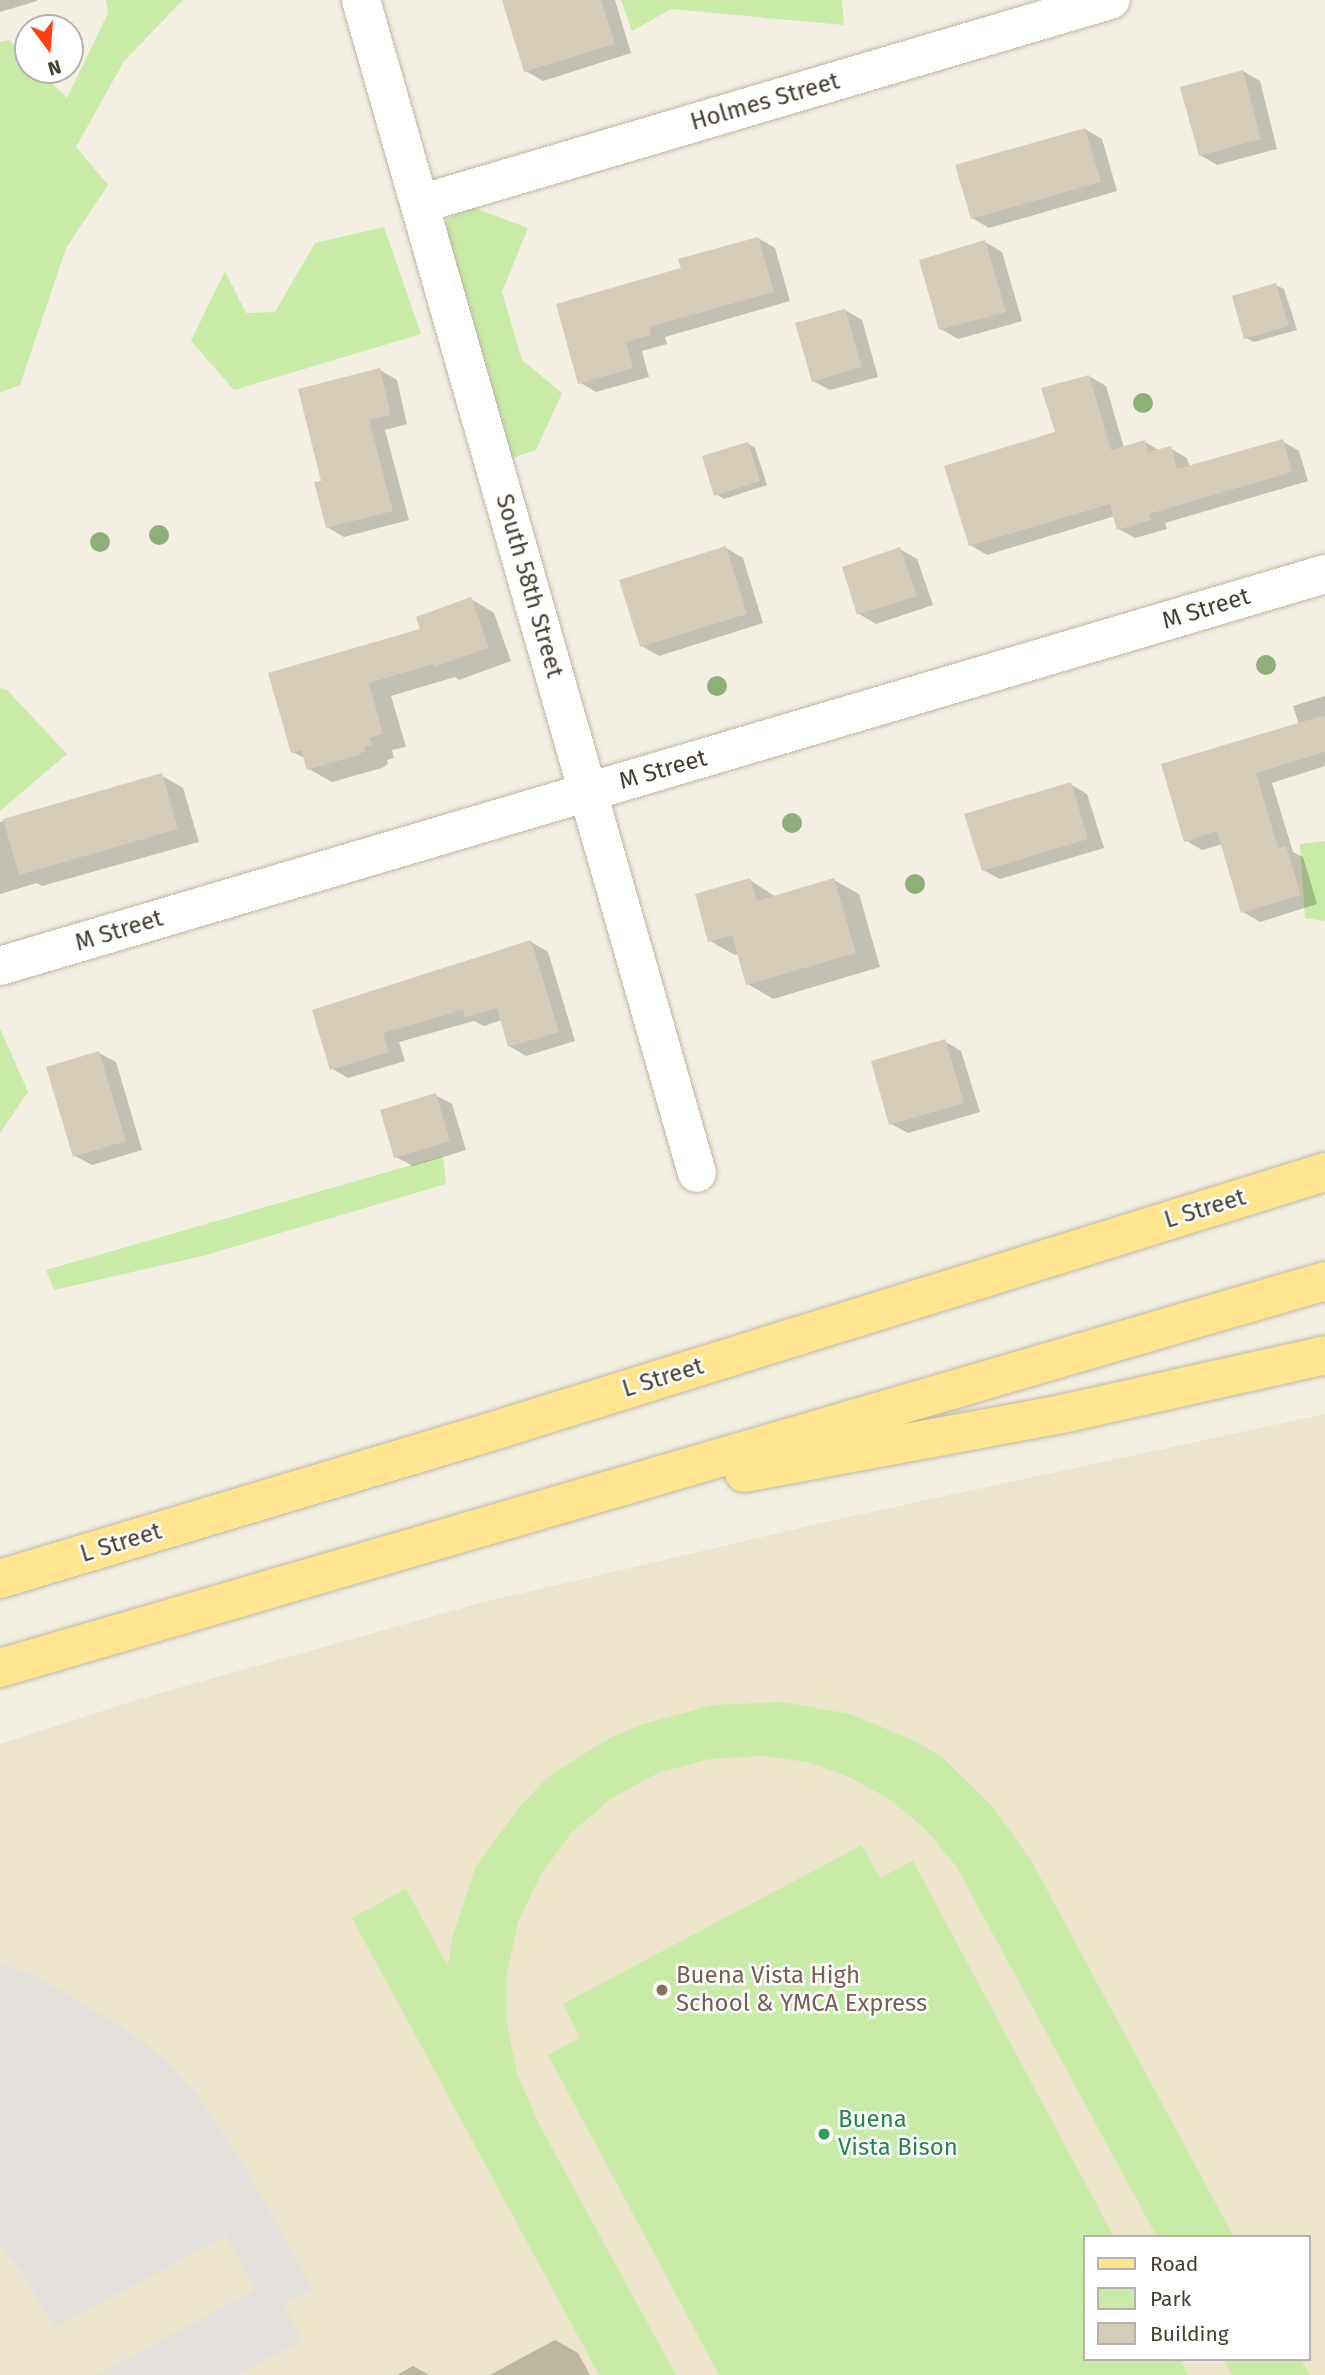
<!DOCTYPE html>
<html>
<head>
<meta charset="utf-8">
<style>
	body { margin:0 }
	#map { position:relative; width:1325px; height:2375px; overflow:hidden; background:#f3efe2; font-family:"Fira Sans",sans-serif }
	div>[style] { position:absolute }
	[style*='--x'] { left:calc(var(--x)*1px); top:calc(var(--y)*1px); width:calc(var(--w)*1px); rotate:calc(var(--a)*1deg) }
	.education>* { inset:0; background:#ede5cb }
	.green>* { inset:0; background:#c8eba7 }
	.parking>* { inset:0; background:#e3e0db }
	.shadow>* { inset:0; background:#0003 }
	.building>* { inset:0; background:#d5cbb7 }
	.roads { filter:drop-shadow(0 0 2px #bfb7a4) drop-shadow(0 0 2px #bfb7a4) }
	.street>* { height:38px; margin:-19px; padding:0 19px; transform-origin:19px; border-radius:19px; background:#fff }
	.primary>* { height:38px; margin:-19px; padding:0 19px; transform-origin:19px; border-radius:19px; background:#ffe58f }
	.trees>* { width:20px; height:20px; margin:-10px; border-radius:50%; background:#8faf78 }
	.dots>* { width:19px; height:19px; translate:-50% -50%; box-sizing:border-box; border:4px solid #fff; border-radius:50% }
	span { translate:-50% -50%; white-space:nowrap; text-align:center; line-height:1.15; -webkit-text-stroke:5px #fff; paint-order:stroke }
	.street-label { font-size:24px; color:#453f32 }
	.education-label { font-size:24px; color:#785e54 }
	.left { translate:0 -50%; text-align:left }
	.leisure-label { font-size:24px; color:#27864d }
	.legend { position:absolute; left:1083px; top:2235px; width:228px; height:126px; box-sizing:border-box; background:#fff; border:2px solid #b5b2ad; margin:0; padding:9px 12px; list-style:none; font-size:21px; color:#453f32 }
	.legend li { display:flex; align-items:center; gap:14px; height:35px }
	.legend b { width:35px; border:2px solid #b5b2ad }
	.north { position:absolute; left:14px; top:14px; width:70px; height:70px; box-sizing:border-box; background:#fff; border:2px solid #b5b2ad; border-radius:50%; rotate:164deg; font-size:19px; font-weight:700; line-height:28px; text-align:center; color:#453f32 }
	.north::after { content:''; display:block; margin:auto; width:24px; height:32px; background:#ff3f0d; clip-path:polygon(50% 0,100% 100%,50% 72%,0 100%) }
</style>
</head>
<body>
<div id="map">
	<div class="education">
		<i style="clip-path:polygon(evenodd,1325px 1414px,1325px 2375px,0 2375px,0 1744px,143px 1698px,476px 1604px,843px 1518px,1325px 1414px,1085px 2237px,1309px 2237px,1309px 2359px,1085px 2359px,1085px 2237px)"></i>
	</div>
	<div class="green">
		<i style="clip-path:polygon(106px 0,183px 0,124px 61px,76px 147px,108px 185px,66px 248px,20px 385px,0 393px,0 42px,9px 40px,28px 59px,28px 70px,39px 70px,67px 98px,108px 13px)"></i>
		<i style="clip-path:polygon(621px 0,842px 0,844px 25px,671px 9px,632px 31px)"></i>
		<i style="clip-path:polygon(464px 204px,528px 228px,502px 292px,522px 360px,562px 393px,536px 450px,498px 463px,432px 236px)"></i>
		<i style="clip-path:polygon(384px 227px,421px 334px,234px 390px,191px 341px,225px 271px,246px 313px,275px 312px,315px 243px)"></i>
		<i style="clip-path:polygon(0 688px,7px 690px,67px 754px,0 811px)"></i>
		<i style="clip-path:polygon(1325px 841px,1325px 921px,1305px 918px,1300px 844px)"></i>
		<i style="clip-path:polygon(0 1028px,28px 1092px,0 1133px)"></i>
		<i style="clip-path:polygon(443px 1156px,446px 1184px,206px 1255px,54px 1290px,46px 1270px)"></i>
		<i style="clip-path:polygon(782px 1702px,850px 1714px,913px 1740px,943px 1758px,991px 1805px,1031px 1860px,1234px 2237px,1157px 2237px,956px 1866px,926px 1830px,891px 1800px,851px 1778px,808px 1762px,762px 1756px,710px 1759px,658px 1773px,612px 1798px,572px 1832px,541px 1874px,518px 1922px,507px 1973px,507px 2025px,518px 2076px,539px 2124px,676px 2375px,599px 2375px,352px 1918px,406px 1889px,448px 1966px,453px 1935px,475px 1868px,520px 1806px,548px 1777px,611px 1737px,643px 1724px,713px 1705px)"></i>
		<i style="clip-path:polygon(862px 1845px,880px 1878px,913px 1861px,1114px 2237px,1085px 2237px,1085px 2359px,1180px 2359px,1188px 2375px,719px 2375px,548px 2055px,580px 2038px,563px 2004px)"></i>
		<i style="clip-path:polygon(1223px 2359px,1301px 2359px,1309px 2375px,1232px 2375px)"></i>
	</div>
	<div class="parking">
		<i style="clip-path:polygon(0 1963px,37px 1977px,124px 2028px,166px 2060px,196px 2093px,247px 2170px,313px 2289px,284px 2305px,302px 2341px,237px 2375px,96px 2375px,255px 2290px,226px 2236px,54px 2328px,23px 2274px,0 2243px)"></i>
	</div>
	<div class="shadow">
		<i style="clip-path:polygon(0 0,37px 0,37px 1px,0 12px)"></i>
		<i style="clip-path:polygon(504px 0,615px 0,631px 53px,543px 81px,526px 71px)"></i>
		<i style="clip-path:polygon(1243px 71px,1260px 81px,1277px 149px,1217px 165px,1200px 155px)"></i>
		<i style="clip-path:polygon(1085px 129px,1102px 139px,1117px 191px,989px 228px,972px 218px)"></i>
		<i style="clip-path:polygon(758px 238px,775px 248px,790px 301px,665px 337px,667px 344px,642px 351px,649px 377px,596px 392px,579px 382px,683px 269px)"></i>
		<i style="clip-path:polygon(985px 242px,1002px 252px,1022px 321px,958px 339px,941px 329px)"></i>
		<i style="clip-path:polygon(1276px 285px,1284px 289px,1297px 330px,1254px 342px,1246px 338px)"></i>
		<i style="clip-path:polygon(845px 310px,862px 320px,878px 377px,830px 390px,813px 381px)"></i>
		<i style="clip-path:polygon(380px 370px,397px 380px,407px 424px,385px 430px,409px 520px,344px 537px,327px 527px,323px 482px)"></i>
		<i style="clip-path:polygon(1089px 376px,1106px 386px,1124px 448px,1145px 442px,1160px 451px,1170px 448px,1187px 458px,1190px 468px,1282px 441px,1299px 451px,1308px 481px,1165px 523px,1167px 529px,1135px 538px,1119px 529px,1115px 516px,987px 555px,970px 545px,1057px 433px)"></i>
		<i style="clip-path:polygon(747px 443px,755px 448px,767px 485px,724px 499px,716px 494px)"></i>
		<i style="clip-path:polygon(726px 548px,743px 558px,763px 623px,659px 656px,642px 646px)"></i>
		<i style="clip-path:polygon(900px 549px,917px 559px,933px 605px,876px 624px,859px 614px)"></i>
		<i style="clip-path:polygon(471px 599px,494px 613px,511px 661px,459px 680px,455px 677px,391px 696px,406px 747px,392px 750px,394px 758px,387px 760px,388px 764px,382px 768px,332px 782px,309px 769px,306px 759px,293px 752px,423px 630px)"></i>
		<i style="clip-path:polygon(1325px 696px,1325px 766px,1272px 783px,1293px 852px,1303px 857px,1317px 904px,1260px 922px,1243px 912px,1223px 844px,1202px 850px,1185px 840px,1299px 725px,1293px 706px)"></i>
		<i style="clip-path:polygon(161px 775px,183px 788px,199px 842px,42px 886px,37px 883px,0 894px,0 822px)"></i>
		<i style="clip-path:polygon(1070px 784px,1087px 794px,1104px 848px,1000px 879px,983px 870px)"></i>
		<i style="clip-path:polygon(750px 880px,776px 897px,834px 880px,859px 894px,880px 967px,773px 999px,748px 984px,739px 954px,735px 955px,710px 941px)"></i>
		<i style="clip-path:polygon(531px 942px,548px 952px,575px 1041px,526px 1056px,509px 1046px,502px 1020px,484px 1026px,474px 1021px,399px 1042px,405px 1061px,348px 1078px,331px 1068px,314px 1011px)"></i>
		<i style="clip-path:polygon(944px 1041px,961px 1051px,980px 1112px,908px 1133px,891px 1124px)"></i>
		<i style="clip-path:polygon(99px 1053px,116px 1062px,142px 1150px,92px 1165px,75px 1156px)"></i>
		<i style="clip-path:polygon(435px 1095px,452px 1104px,466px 1150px,413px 1166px,396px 1157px)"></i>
		<i style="clip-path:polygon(555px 2340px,578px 2353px,590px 2375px,490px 2375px)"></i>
		<i style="clip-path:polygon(413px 2366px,429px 2375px,397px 2375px)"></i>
	</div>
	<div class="building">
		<i style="clip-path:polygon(502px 0,601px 0,615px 44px,524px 72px)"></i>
		<i style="clip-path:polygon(1243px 70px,1261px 139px,1199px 156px,1180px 87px)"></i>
		<i style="clip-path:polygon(1085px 128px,1101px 182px,971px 219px,955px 165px)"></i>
		<i style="clip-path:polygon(758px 237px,774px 292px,649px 327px,651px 335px,626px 342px,633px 368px,578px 384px,556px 304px,681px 268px,678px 259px)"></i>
		<i style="clip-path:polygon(985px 240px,1006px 312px,939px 330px,919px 260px)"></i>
		<i style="clip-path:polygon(1276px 283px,1289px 326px,1244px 339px,1232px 296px)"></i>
		<i style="clip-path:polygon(845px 309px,862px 367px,812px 382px,795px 323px)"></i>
		<i style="clip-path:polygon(380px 368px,391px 415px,369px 420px,393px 511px,326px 528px,314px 482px,321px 481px,298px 389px)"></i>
		<i style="clip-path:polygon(1089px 375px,1111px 450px,1145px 440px,1148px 452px,1171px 446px,1177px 469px,1283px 439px,1292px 472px,1149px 514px,1151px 520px,1117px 530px,1110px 504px,969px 546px,944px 466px,1055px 432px,1041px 388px)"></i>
		<i style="clip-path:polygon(748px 442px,760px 481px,714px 496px,702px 456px)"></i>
		<i style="clip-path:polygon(726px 546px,747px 614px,640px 647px,619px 580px)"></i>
		<i style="clip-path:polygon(900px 547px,917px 596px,857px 615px,842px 567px)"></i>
		<i style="clip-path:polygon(471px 597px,489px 648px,434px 667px,433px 664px,369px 683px,383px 734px,370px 738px,372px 745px,364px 747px,365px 751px,358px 755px,307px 770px,301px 750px,291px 753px,268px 673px,420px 629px,416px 617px)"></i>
		<i style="clip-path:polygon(1325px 715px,1325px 752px,1256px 773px,1278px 848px,1286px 846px,1301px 895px,1241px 913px,1217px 831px,1184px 842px,1161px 764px)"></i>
		<i style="clip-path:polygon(162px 773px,178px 829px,19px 875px,3px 819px)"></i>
		<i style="clip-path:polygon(1071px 782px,1088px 839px,982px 871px,964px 814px)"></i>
		<i style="clip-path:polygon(750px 878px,757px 901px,834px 878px,856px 953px,746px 985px,732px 935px,708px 942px,695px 894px)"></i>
		<i style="clip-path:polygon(531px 940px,559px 1032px,508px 1047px,497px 1008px,465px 1017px,463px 1010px,383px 1033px,389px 1052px,330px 1070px,312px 1010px)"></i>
		<i style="clip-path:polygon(945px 1039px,964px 1103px,889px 1125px,871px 1061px)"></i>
		<i style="clip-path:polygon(99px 1051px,126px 1141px,73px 1157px,46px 1067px)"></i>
		<i style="clip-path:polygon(436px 1093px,450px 1141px,394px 1158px,380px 1110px)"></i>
	</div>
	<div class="roads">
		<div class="street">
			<i style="--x:361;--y:0;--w:1220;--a:74.02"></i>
			<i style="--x:420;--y:204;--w:720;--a:-16.47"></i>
			<i style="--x:0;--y:966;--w:1382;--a:-16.48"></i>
		</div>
		<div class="primary">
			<i style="--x:744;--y:1473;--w:323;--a:-10.5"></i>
			<i style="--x:1062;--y:1414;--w:270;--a:-12.6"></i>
			<i style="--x:0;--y:1579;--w:484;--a:-16.7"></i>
			<i style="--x:464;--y:1440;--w:902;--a:-17.29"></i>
			<i style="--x:0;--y:1668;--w:1380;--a:-16.28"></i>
		</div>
	</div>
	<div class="trees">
		<i style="left:1143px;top:403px"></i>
		<i style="left:159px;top:535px"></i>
		<i style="left:100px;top:542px"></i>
		<i style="left:1266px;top:665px"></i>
		<i style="left:717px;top:686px"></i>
		<i style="left:792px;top:823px"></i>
		<i style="left:915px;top:884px"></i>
	</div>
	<div class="dots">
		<i style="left:662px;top:1990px;background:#8d6e63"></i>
		<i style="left:824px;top:2134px;background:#2e9e5b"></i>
	</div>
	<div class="street-label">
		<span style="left:765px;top:102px;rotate:-16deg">Holmes Street</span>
		<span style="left:529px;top:586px;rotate:74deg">South 58th Street</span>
		<span style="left:1206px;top:609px;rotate:-17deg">M Street</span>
		<span style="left:663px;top:770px;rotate:-16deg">M Street</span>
		<span style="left:119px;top:931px;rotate:-17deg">M Street</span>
		<span style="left:1205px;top:1209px;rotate:-17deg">L Street</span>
		<span style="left:663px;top:1378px;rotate:-17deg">L Street</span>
		<span style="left:121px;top:1543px;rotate:-17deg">L Street</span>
	</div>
	<div class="education-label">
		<span class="left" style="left:676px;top:1990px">Buena Vista High<br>School &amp; YMCA Express</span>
	</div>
	<div class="leisure-label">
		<span class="left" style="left:838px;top:2134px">Buena<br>Vista Bison</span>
	</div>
	<ul class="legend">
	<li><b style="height:9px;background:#ffe58f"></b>Road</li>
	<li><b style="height:19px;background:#c8eba7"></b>Park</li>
	<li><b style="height:19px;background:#d5cbb7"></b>Building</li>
	</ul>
	<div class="north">N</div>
</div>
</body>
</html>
